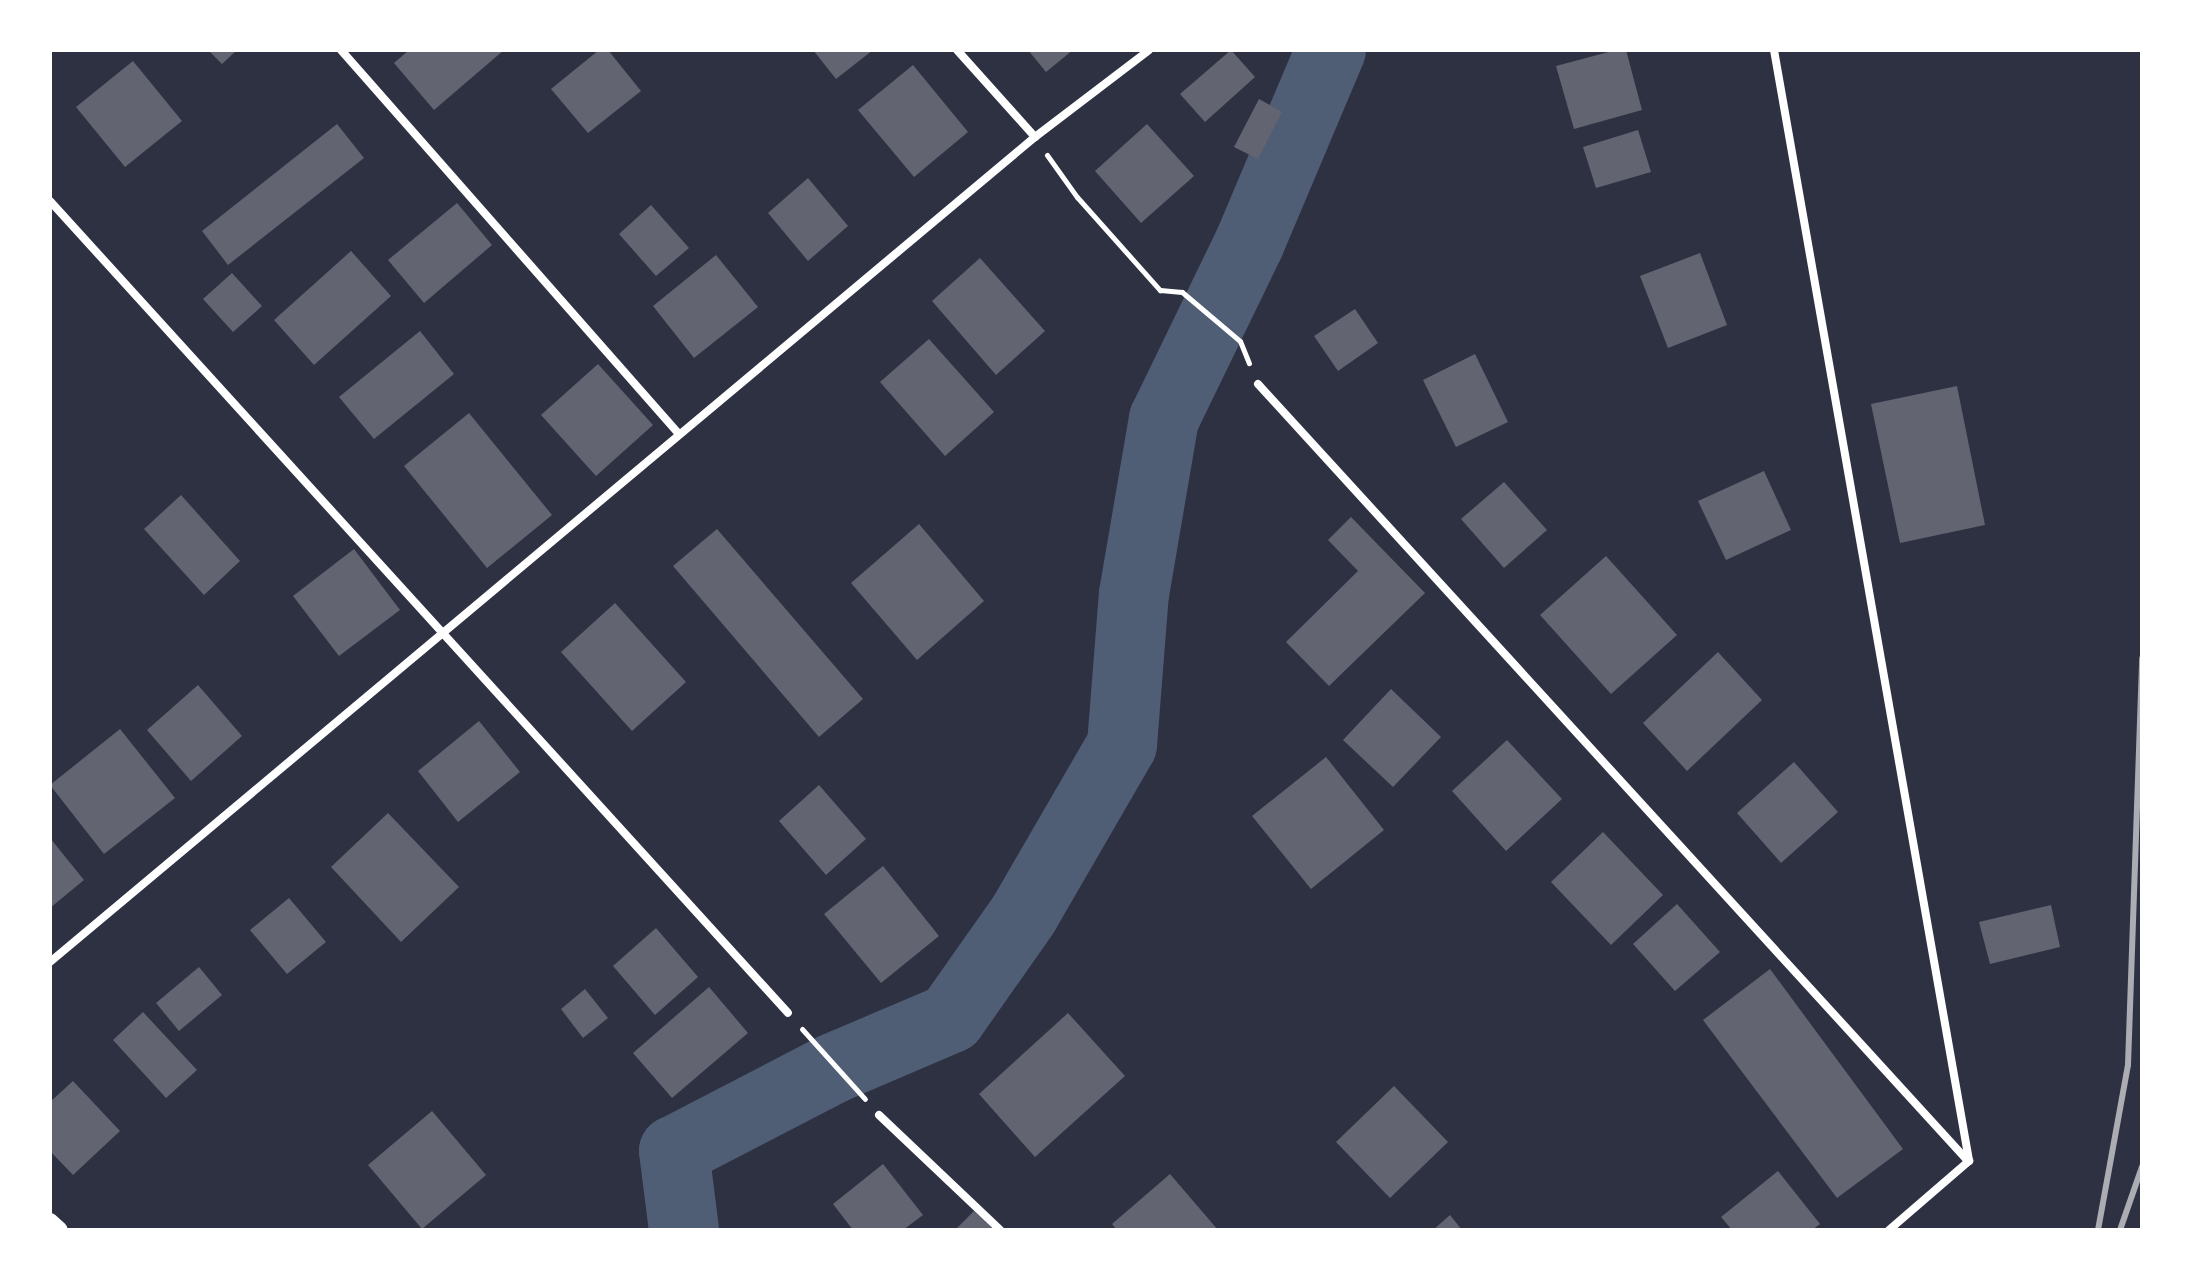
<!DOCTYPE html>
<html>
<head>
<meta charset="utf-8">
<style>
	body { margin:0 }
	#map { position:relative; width:2192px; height:1280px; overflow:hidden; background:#2d3142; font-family:"Golos Text",sans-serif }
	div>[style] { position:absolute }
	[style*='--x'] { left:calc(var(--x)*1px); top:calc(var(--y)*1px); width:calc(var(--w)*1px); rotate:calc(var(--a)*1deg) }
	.river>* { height:70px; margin:-35px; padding:0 35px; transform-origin:35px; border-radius:35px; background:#4f5d75 }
	.building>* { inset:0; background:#626471 }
	.path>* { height:5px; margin:-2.5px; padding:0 2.5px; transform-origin:2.5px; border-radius:2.5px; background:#fff }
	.minor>* { height:8px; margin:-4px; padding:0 4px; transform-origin:4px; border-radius:4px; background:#fff }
	.secondary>* { height:16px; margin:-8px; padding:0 8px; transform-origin:8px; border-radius:8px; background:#fff }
	.rail>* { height:6px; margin:-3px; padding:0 3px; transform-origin:3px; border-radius:3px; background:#abadb3 }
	span { translate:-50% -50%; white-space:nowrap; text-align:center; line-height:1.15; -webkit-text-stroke:6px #fff; paint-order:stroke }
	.frame { position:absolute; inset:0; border:52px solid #fff; pointer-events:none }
</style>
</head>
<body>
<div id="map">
	<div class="river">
		<i style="--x:684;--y:1230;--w:80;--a:-97.2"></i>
		<i style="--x:674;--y:1151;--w:180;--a:-27.4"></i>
		<i style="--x:834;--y:1068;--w:127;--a:-23.1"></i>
		<i style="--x:951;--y:1018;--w:127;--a:-54.9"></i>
		<i style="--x:1024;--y:914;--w:195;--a:-59.9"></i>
		<i style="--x:1122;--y:745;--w:151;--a:-85.5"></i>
		<i style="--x:1134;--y:594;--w:178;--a:-80.3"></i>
		<i style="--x:1164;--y:419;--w:195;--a:-64.1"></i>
		<i style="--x:1249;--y:244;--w:211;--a:-67.1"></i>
	</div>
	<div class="building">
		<i style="clip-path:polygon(208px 50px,237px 50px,222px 64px)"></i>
		<i style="clip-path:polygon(409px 50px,504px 50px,434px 110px,394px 63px)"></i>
		<i style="clip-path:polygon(599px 50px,608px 50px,641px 91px,588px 133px,551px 89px)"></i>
		<i style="clip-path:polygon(813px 50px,873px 50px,836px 79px)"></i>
		<i style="clip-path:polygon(1028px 50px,1073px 50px,1046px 72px)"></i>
		<i style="clip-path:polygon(1231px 50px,1255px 77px,1205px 122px,1180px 94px)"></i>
		<i style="clip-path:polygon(1616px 50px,1626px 50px,1642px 110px,1574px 129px,1556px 66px)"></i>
		<i style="clip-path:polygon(133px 61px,182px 121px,125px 167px,76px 107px)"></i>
		<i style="clip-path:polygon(913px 65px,968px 132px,914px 177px,858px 110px)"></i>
		<i style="clip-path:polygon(1259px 99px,1282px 112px,1258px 159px,1234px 147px)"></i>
		<i style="clip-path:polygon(337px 124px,364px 158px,228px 265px,202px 231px)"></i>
		<i style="clip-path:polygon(1147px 124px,1194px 176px,1141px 223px,1095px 171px)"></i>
		<i style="clip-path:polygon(1638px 130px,1651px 172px,1596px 188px,1583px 147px)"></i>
		<i style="clip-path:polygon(808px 178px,848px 226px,808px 261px,768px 213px)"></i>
		<i style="clip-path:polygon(457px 203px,492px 245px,424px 303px,388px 260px)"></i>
		<i style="clip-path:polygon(651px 205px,689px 248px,656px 276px,619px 234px)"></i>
		<i style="clip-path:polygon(351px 251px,391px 296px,314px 365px,274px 320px)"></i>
		<i style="clip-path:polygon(1700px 253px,1727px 325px,1668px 348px,1640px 276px)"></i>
		<i style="clip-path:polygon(716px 255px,758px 307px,694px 358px,653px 306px)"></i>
		<i style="clip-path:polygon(980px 258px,1045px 331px,996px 375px,932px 301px)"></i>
		<i style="clip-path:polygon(232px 273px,262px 306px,233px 332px,203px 299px)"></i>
		<i style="clip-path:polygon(1355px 309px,1378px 343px,1338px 371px,1314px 336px)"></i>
		<i style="clip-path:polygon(420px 331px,454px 374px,374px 439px,339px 397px)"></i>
		<i style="clip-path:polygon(929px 339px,994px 412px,945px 456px,880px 382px)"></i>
		<i style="clip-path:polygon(1475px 354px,1508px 422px,1456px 447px,1423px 380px)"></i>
		<i style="clip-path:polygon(598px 364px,653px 425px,596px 476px,541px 415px)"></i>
		<i style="clip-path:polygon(1957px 386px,1985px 525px,1900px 543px,1871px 404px)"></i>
		<i style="clip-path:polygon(469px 413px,552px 515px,487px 568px,404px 466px)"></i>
		<i style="clip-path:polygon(1764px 471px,1791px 530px,1726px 560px,1698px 501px)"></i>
		<i style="clip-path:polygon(1504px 482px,1547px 530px,1504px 568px,1461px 519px)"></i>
		<i style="clip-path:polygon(181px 495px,240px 561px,204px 595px,144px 529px)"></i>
		<i style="clip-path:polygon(1351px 517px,1425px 593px,1329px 686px,1286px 642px,1358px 571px,1328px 540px)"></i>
		<i style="clip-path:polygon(919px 524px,984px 601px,917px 660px,851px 583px)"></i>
		<i style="clip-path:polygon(717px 529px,863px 699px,819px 737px,673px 566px)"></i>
		<i style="clip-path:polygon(354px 549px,400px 610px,339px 656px,293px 596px)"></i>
		<i style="clip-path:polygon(1606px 556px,1677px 635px,1611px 694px,1540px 615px)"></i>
		<i style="clip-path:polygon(615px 603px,686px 682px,632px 731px,561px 652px)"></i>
		<i style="clip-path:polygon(1718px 652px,1762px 700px,1687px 771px,1643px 723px)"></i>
		<i style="clip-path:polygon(198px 685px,242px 736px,191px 781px,147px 730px)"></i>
		<i style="clip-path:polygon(1391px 689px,1441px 737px,1393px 787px,1343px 740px)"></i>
		<i style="clip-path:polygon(479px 721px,520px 772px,458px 822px,418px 771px)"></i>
		<i style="clip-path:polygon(120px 729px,175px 798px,104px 854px,50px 785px)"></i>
		<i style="clip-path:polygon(1507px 740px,1562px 799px,1506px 851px,1452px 791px)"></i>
		<i style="clip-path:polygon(1326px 757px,1384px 830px,1311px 889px,1252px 816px)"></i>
		<i style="clip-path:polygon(1794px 762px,1838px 812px,1781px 863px,1737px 813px)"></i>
		<i style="clip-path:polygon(819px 785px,866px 839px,826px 875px,779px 821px)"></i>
		<i style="clip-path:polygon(388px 813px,459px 887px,401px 942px,331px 867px)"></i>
		<i style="clip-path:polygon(1603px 832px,1663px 895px,1611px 945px,1551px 882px)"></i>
		<i style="clip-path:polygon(50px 838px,84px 880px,50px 908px)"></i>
		<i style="clip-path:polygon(883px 866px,939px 936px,881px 983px,824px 914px)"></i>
		<i style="clip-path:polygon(289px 898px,326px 942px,287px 974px,250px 930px)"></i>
		<i style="clip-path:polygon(1677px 904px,1720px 952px,1675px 991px,1633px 944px)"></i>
		<i style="clip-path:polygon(2051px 905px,2060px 947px,1990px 964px,1979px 922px)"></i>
		<i style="clip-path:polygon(656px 928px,698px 977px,655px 1015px,613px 966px)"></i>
		<i style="clip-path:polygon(199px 967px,222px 995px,179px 1031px,156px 1003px)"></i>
		<i style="clip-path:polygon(1770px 969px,1903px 1149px,1837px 1198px,1703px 1020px)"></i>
		<i style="clip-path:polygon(709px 987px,748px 1033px,672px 1098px,633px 1053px)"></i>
		<i style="clip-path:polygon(585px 989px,608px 1018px,583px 1038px,561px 1009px)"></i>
		<i style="clip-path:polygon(143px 1012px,197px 1070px,166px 1098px,113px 1040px)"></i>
		<i style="clip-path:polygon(1068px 1013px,1125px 1076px,1035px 1157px,979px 1094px)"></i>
		<i style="clip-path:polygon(73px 1081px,120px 1131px,73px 1175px,50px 1151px,50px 1102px)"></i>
		<i style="clip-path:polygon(1394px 1086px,1448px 1142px,1390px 1198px,1336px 1142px)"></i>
		<i style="clip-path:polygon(432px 1111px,486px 1175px,422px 1229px,368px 1165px)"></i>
		<i style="clip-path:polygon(883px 1164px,923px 1215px,903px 1230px,853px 1230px,833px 1204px)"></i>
		<i style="clip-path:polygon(1778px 1171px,1820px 1224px,1812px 1230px,1732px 1230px,1721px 1217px)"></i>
		<i style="clip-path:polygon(1170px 1174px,1218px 1230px,1117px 1230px,1112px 1224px)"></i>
		<i style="clip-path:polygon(974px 1211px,994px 1230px,955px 1230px)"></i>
		<i style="clip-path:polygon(1450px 1215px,1462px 1230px,1433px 1230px)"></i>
	</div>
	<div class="path">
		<i style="--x:1047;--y:155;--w:52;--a:54.5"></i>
		<i style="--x:1077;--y:197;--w:125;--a:48.3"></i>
		<i style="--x:1160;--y:290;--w:22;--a:5"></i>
		<i style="--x:1182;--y:292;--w:76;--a:40.2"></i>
		<i style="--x:1240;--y:341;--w:24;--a:68"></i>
		<i style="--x:802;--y:1029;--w:94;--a:48"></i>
	</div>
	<div class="minor">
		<i style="--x:341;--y:50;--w:512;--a:48.65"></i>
		<i style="--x:957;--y:50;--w:117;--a:48.1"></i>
		<i style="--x:1774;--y:50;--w:1128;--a:80.04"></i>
		<i style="--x:50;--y:201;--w:1097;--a:47.73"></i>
		<i style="--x:1258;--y:384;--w:1053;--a:47.58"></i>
		<i style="--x:50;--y:962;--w:1285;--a:-39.95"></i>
		<i style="--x:1035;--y:137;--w:143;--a:-37.3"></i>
		<i style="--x:879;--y:1115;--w:167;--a:43.5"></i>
		<i style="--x:1889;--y:1230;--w:106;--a:-40.8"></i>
	</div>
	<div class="secondary">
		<i style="--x:50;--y:1221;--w:13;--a:42"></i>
	</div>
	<div class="rail">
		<i style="--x:2098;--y:1230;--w:168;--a:-79.7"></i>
		<i style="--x:2128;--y:1065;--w:407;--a:-88"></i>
		<i style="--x:2120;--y:1230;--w:67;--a:-70.8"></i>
	</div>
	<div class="frame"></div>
</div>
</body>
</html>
